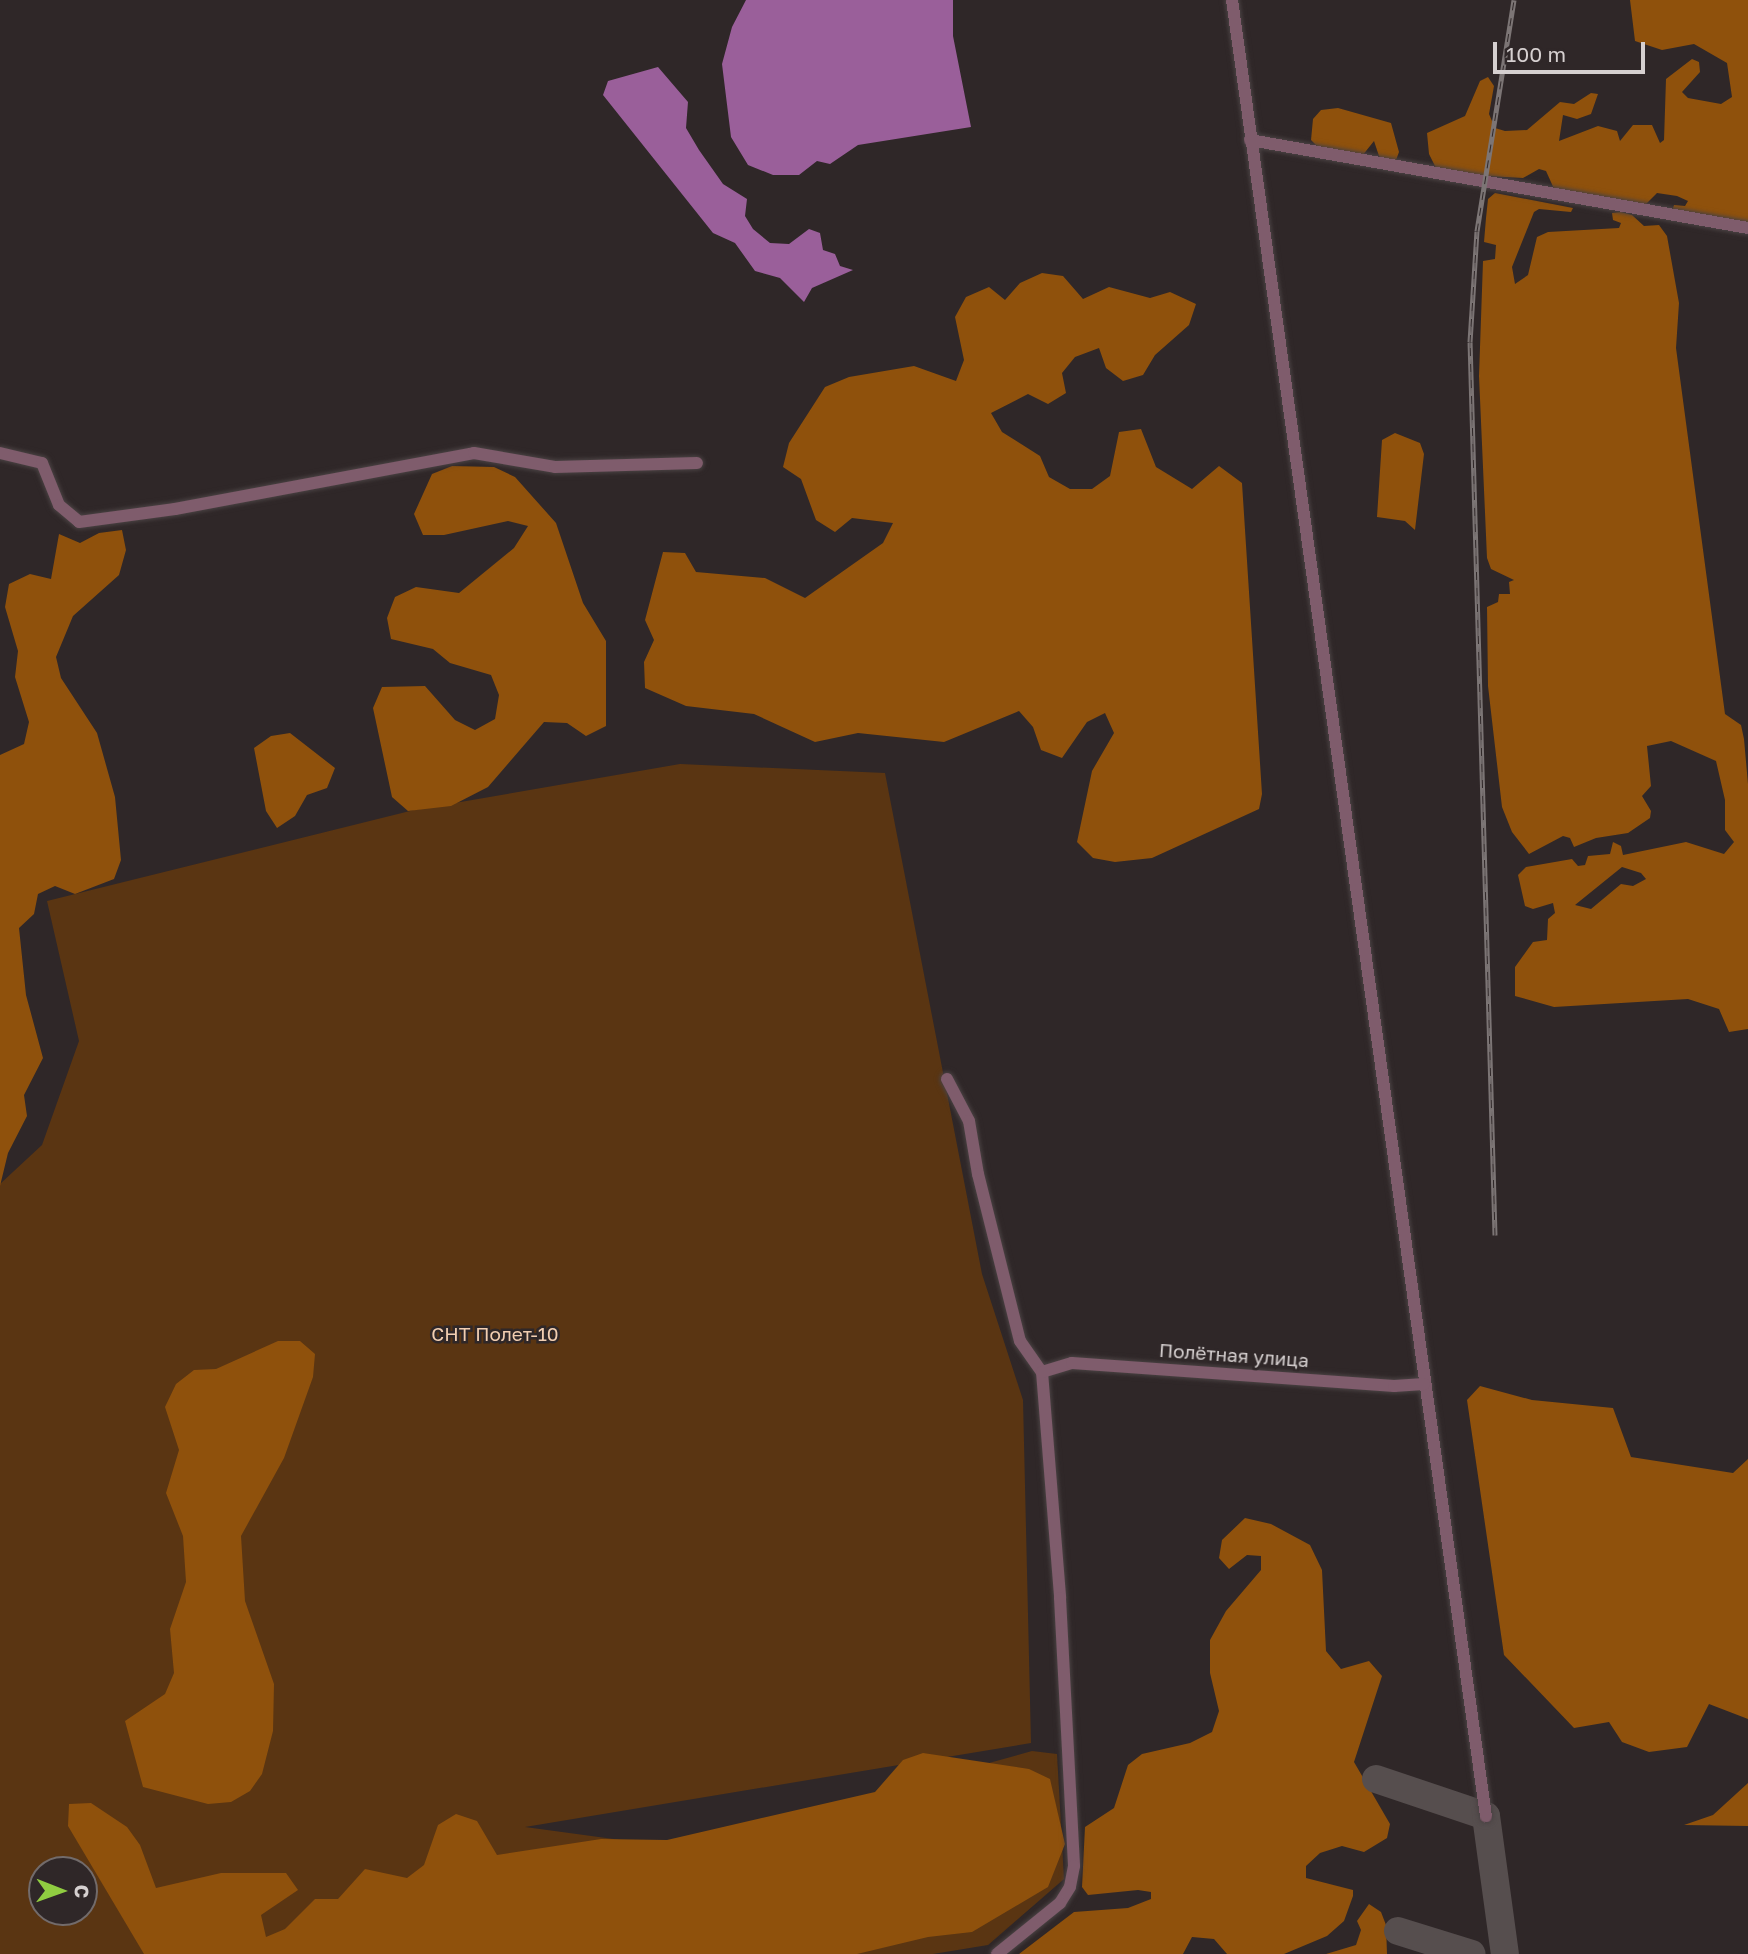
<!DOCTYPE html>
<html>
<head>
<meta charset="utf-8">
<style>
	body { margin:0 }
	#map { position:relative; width:1748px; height:1954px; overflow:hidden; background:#2f2728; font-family:"Golos Text",sans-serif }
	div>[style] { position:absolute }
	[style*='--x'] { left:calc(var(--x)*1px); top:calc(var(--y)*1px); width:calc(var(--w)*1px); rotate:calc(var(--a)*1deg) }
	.green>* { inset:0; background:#5a3512 }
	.forest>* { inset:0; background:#8f510c }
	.water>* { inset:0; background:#9a5f9a }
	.taxiway>* { height:28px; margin:-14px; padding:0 14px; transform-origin:14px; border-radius:14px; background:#564e4e }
	.roads { filter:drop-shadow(0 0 2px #4a4243) drop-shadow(0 0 2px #4a4243) }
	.street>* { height:12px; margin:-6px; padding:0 6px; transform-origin:6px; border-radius:6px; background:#7f5c6c }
	.rail>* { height:5px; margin-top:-2.5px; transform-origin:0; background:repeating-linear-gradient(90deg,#2f2728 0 8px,#7c7575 0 16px); box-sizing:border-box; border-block:2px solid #7c7575 }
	span { translate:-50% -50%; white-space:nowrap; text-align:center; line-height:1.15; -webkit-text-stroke:5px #2f2728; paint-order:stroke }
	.park-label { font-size:19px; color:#f2ceb1 }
	.street-label { font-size:19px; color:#d6d0d0 }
	.north { position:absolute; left:28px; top:1856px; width:70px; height:70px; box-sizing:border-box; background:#2f2728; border:2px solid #726b6b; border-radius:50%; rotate:91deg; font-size:19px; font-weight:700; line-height:28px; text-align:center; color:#d6d0d0 }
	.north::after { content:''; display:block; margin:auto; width:24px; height:32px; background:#90cd41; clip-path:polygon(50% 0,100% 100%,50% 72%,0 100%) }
	.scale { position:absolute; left:1493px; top:42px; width:152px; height:32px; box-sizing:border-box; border:4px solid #d6d0d0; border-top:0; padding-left:9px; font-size:21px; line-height:24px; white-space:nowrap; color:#d6d0d0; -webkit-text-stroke:5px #2f2728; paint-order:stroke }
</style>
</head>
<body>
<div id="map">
	<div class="green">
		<i style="clip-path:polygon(evenodd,680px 764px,885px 773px,982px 1274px,1023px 1400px,1031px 1743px,525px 1827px,665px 1846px,801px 1825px,924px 1781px,1032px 1751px,1057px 1754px,1064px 1879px,988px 1945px,933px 1954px,0 1954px,0 1184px,42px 1145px,79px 1041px,47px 901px,414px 810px,680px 764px,42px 1870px,84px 1870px,84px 1912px,42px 1912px,42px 1870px)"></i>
	</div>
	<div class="forest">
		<i style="clip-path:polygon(1630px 0,1748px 0,1748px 223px,1672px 211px,1674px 205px,1685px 206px,1688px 201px,1677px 196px,1657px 193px,1643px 207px,1555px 191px,1546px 171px,1539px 169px,1523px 178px,1469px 175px,1436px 168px,1429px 154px,1427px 133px,1465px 116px,1480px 81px,1488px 77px,1494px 86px,1489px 114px,1495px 128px,1505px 131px,1527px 130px,1560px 102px,1574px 104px,1591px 93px,1598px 94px,1591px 114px,1577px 119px,1563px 115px,1559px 141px,1598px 126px,1617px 131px,1620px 141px,1633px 125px,1652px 125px,1660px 143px,1664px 140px,1666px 79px,1692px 59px,1699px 62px,1700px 72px,1682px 92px,1688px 98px,1721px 104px,1732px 97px,1727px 63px,1694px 44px,1662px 50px,1635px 41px)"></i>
		<i style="clip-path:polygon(1338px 108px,1391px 123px,1399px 152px,1396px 160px,1386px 162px,1379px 156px,1374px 141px,1362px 156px,1318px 147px,1311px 140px,1313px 119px,1321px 110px)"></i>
		<i style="clip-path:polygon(evenodd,1495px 193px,1573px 208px,1571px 212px,1539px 209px,1534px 212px,1512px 267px,1515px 284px,1528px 275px,1537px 237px,1548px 232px,1619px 228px,1621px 223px,1613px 220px,1612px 213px,1621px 212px,1632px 215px,1644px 226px,1659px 225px,1667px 236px,1679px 303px,1676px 348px,1725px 714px,1741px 725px,1744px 739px,1748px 784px,1748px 1029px,1729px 1032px,1719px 1009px,1688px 999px,1554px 1007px,1515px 996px,1515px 967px,1533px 942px,1547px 940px,1548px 919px,1555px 913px,1553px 903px,1533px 909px,1525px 906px,1518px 875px,1526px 867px,1572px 859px,1578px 866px,1585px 865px,1588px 856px,1610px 854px,1613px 842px,1621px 846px,1623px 855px,1686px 842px,1724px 854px,1734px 842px,1725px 830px,1725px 800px,1716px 761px,1671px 741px,1647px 746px,1651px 786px,1642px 796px,1651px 811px,1650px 818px,1628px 833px,1596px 838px,1574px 847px,1570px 838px,1563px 836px,1529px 854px,1512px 832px,1502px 807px,1488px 686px,1487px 607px,1498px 602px,1499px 594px,1510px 594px,1509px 582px,1514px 580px,1491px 569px,1487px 558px,1479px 376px,1483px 261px,1495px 259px,1496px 245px,1484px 242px,1486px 218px,1488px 199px,1495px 193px,1622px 867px,1641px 873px,1646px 879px,1633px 886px,1621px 884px,1591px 909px,1575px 905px,1622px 867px)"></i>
		<i style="clip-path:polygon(1042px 273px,1063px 276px,1083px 299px,1109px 287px,1150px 298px,1170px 292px,1196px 304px,1189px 325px,1155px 355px,1143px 375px,1123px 381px,1106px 368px,1099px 348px,1075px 357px,1062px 373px,1066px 393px,1048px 404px,1028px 394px,991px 413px,1002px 432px,1040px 456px,1049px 477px,1070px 489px,1092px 489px,1110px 476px,1119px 432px,1141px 429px,1156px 467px,1192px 489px,1219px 466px,1242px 483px,1262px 794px,1259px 809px,1152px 858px,1115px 862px,1093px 858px,1077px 842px,1092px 771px,1114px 733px,1105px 713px,1087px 722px,1062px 758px,1041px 750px,1033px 727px,1019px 711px,944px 742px,858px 733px,815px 742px,754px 714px,686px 706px,645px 688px,644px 662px,654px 640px,645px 620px,663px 552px,685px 553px,696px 572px,765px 578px,805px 598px,883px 543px,893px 523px,852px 518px,835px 532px,816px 520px,801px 479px,783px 467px,789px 443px,825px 387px,849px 377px,914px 366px,956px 381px,964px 360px,955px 317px,966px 297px,989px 287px,1005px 300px,1020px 283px)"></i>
		<i style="clip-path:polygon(1395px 433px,1420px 443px,1424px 454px,1415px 530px,1405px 521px,1377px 517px,1382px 440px)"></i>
		<i style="clip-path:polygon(452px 466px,494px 467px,515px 477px,556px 523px,583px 603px,606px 641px,606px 726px,586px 736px,567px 723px,544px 722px,488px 787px,451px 806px,408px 811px,392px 797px,373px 708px,382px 687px,425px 686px,455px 720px,475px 730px,495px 719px,499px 695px,491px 675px,450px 663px,433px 649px,391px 639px,387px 618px,395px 597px,416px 587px,459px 593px,514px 548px,528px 526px,508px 521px,444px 535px,423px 535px,414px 514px,432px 474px)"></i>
		<i style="clip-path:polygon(122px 530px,126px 550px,119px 575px,73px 616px,56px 657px,61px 678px,97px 733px,115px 797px,121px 860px,114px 879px,75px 894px,55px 886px,38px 894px,34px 914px,19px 928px,26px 995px,43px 1058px,24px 1095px,27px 1116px,8px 1153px,0 1186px,0 755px,24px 744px,29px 722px,15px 677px,18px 651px,5px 607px,9px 584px,30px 574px,51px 579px,59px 534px,80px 543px,99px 533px)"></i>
		<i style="clip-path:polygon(290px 733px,335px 768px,327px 788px,307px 795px,295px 816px,277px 828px,266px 811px,254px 748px,271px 736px)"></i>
		<i style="clip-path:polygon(278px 1341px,300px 1341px,315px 1354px,313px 1377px,284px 1458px,241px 1536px,245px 1601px,274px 1684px,273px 1731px,262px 1774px,250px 1791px,231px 1802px,208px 1804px,143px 1787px,125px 1721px,165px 1694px,174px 1673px,170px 1629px,186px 1582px,183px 1536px,166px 1493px,179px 1450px,165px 1407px,176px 1384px,194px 1370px,216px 1369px)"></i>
		<i style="clip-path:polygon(1480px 1386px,1532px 1400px,1613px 1408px,1631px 1457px,1733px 1473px,1748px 1459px,1748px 1719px,1709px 1704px,1687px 1747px,1649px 1752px,1622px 1742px,1609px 1722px,1574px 1728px,1504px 1655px,1467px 1400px)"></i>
		<i style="clip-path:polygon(1245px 1518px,1271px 1524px,1310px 1545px,1322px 1570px,1326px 1651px,1341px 1669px,1369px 1661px,1382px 1676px,1354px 1762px,1390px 1824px,1387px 1838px,1364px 1852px,1342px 1846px,1320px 1853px,1306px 1866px,1306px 1878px,1353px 1890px,1353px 1896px,1344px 1921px,1327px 1936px,1284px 1954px,1227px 1954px,1214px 1939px,1192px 1937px,1183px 1954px,1019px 1954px,1074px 1912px,1128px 1908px,1151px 1899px,1151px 1892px,1138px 1890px,1088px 1895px,1082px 1887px,1085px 1827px,1114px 1808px,1128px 1765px,1142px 1754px,1190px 1743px,1212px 1732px,1219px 1711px,1210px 1673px,1210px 1640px,1226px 1611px,1261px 1570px,1261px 1556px,1247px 1555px,1229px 1569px,1219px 1558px,1222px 1540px)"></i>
		<i style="clip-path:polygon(923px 1753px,1029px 1769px,1050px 1779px,1065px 1844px,1048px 1887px,972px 1932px,928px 1937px,857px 1954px,144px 1954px,68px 1826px,69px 1804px,91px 1803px,127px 1827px,140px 1845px,156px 1888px,221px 1873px,286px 1873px,298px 1890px,261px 1915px,266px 1937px,285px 1929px,315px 1899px,338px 1899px,365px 1869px,407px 1878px,424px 1865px,438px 1825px,456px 1814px,477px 1821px,497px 1855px,601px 1839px,667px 1840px,875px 1792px,903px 1760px)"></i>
		<i style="clip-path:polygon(1748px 1783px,1748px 1826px,1684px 1825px,1713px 1815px)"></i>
		<i style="clip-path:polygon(1369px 1904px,1381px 1912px,1386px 1925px,1387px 1954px,1326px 1954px,1356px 1945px,1361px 1930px,1357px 1921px)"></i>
	</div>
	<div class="water">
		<i style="clip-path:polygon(746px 0,953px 0,953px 36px,971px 127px,858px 145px,830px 164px,817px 161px,799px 175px,773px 175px,748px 165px,731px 137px,722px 64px,732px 27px)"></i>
		<i style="clip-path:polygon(658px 67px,688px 102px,686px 128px,699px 150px,723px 184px,747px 199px,745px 216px,753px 229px,770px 243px,789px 244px,809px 229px,820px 233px,823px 250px,835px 254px,840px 266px,853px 270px,812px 288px,804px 302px,780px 278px,755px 271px,735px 243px,713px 233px,603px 95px,608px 81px)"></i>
	</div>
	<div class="taxiway">
		<i style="--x:1376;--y:1779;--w:116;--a:18.6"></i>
		<i style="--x:1486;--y:1816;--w:139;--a:82.2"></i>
		<i style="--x:1398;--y:1931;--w:77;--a:17.3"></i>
	</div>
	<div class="roads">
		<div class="street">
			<i style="--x:1232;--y:0;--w:1834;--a:82.04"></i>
			<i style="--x:1250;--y:140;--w:506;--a:10.02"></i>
			<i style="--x:0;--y:453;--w:43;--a:13.4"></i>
			<i style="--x:42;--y:463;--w:45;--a:68"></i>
			<i style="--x:59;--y:505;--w:26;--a:40"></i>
			<i style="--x:79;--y:522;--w:97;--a:-7.7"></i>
			<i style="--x:175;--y:509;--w:304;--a:-10.6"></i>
			<i style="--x:474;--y:453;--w:82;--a:9.8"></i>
			<i style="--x:555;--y:467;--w:142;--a:-1.6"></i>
			<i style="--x:947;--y:1079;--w:47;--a:62.4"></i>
			<i style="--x:969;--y:1121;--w:54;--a:80.4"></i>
			<i style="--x:978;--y:1174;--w:172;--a:75.9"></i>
			<i style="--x:1020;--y:1341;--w:38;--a:55"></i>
			<i style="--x:1042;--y:1372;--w:227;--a:85.4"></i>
			<i style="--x:1060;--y:1598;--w:268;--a:87"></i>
			<i style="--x:1074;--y:1866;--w:21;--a:101"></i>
			<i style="--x:1070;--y:1887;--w:19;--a:122"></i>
			<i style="--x:1060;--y:1903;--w:81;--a:141"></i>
			<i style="--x:1042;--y:1372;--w:31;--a:-17"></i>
			<i style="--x:1072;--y:1363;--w:323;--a:4.1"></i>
			<i style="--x:1394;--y:1386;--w:30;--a:-4"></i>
		</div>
	</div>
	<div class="rail">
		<i style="--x:1495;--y:1235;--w:893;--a:-91.6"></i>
		<i style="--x:1470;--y:342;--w:111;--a:-86.4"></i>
		<i style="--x:1477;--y:231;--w:234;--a:-80.9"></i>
	</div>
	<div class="park-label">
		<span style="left:495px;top:1334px">СНТ Полет-10</span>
	</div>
	<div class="street-label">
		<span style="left:1234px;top:1355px;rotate:4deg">Полётная улица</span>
	</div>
	<div class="north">С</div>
	<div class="scale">100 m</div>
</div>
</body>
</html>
